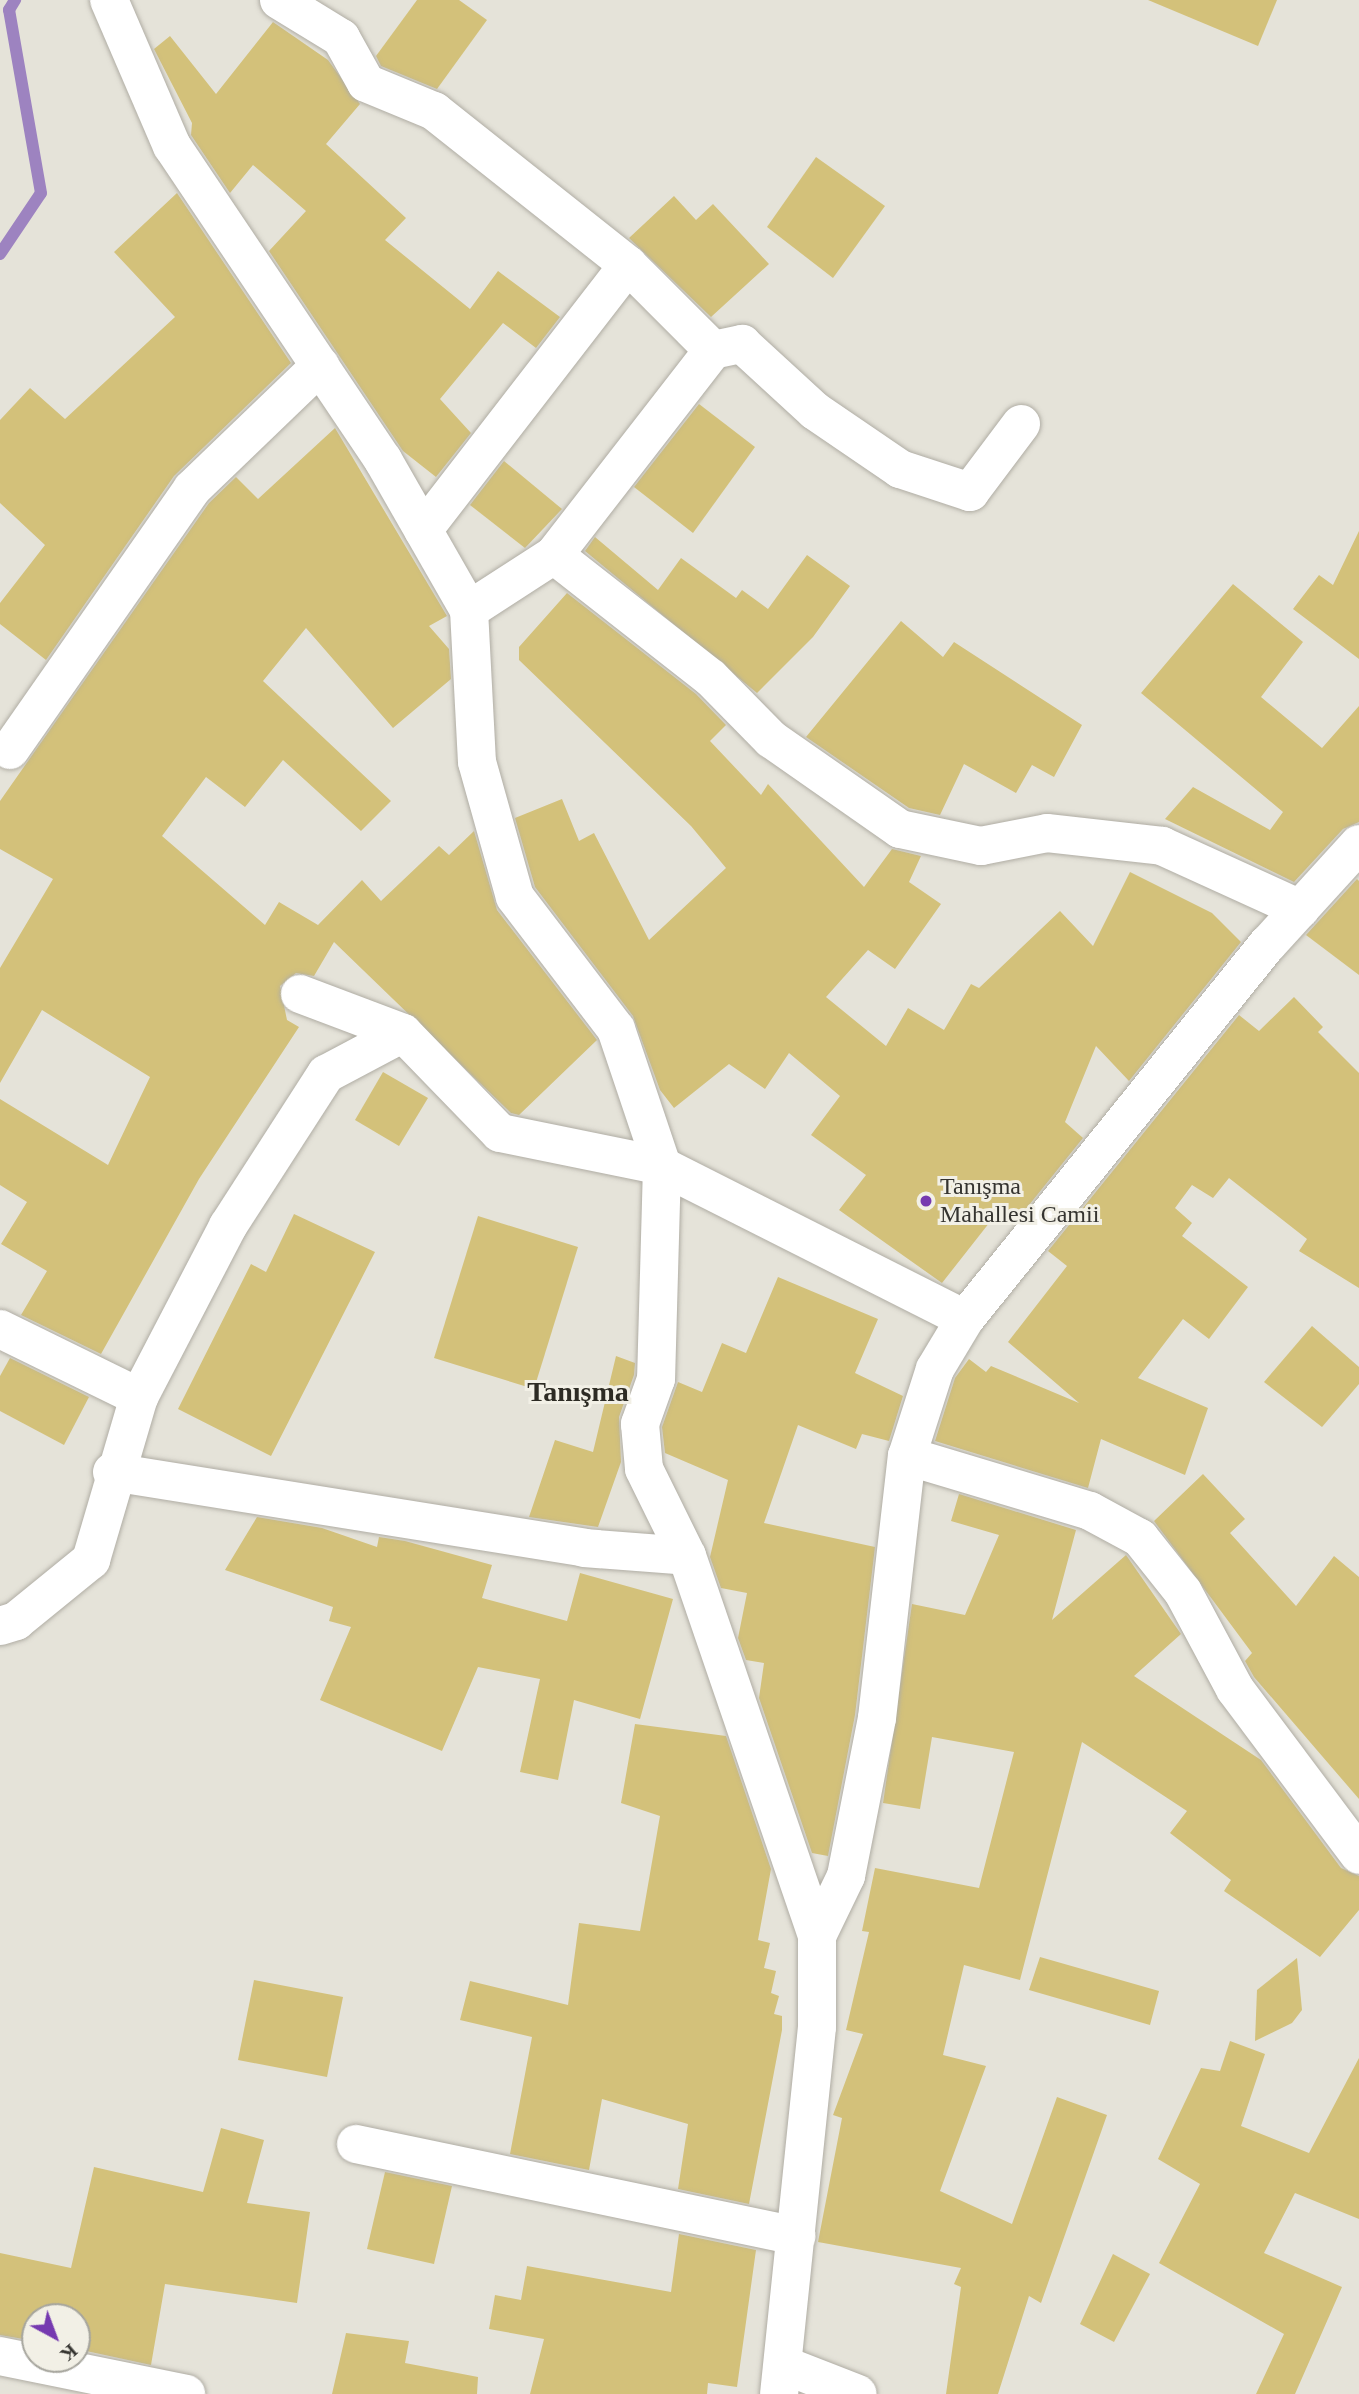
<!DOCTYPE html>
<html>
<head>
<meta charset="utf-8">
<style>
	body { margin:0 }
	#map { position:relative; width:1359px; height:2394px; overflow:hidden; background:#e5e3d9; font-family:"Times New Roman",serif }
	div>[style] { position:absolute }
	[style*='--x'] { left:calc(var(--x)*1px); top:calc(var(--y)*1px); width:calc(var(--w)*1px); rotate:calc(var(--a)*1deg) }
	.stream>* { height:12px; margin:-6px; padding:0 6px; transform-origin:6px; border-radius:6px; background:#9d83c0 }
	.building>* { inset:0; background:#d3c17a }
	.roads { filter:drop-shadow(0 0 2px #b0ada4) drop-shadow(0 0 2px #b0ada4) }
	.minor>* { height:38px; margin:-19px; padding:0 19px; transform-origin:19px; border-radius:19px; background:#fff }
	.tertiary>* { height:38px; margin:-19px; padding:0 19px; transform-origin:19px; border-radius:19px; background:#fff }
	.dots>* { width:19px; height:19px; translate:-50% -50%; box-sizing:border-box; border:4px solid #f2f0e6; border-radius:50% }
	span { translate:-50% -50%; white-space:nowrap; text-align:center; line-height:1.15; -webkit-text-stroke:6px #f2f0e6; paint-order:stroke }
	.poi-label { font-size:24px; color:#353430 }
	.left { translate:0 -50%; text-align:left }
	.quarter-label { font-size:28px; color:#2d2b24; font-weight:700 }
	.north { position:absolute; left:21px; top:2303px; width:70px; height:70px; box-sizing:border-box; background:#f2f0e6; border:2px solid #a6a59d; border-radius:50%; rotate:139deg; font-size:19px; font-weight:700; line-height:28px; text-align:center; color:#353430 }
	.north::after { content:''; display:block; margin:auto; width:24px; height:32px; background:#763ab0; clip-path:polygon(50% 0,100% 100%,50% 72%,0 100%) }
</style>
</head>
<body>
<div id="map">
	<div class="stream">
		<i style="--x:0;--y:254;--w:73;--a:-56.1"></i>
		<i style="--x:41;--y:193;--w:186;--a:-99.9"></i>
		<i style="--x:9;--y:10;--w:12;--a:-59"></i>
	</div>
	<div class="building">
		<i style="clip-path:polygon(417px 0,459px 0,487px 20px,437px 89px,381px 66px,376px 56px)"></i>
		<i style="clip-path:polygon(1148px 0,1277px 0,1258px 46px)"></i>
		<i style="clip-path:polygon(273px 22px,328px 60px,360px 104px,326px 144px,406px 218px,385px 240px,470px 309px,498px 271px,560px 317px,536px 348px,503px 323px,440px 399px,471px 433px,436px 477px,403px 451px,269px 251px,306px 211px,253px 165px,230px 193px,191px 135px,192px 123px,154px 49px,170px 36px,216px 94px)"></i>
		<i style="clip-path:polygon(816px 157px,885px 206px,833px 278px,767px 227px)"></i>
		<i style="clip-path:polygon(177px 193px,291px 363px,174px 476px,46px 660px,0 624px,0 603px,45px 545px,0 503px,0 420px,30px 388px,65px 419px,175px 317px,114px 252px)"></i>
		<i style="clip-path:polygon(674px 196px,696px 220px,713px 204px,769px 264px,711px 317px,629px 238px)"></i>
		<i style="clip-path:polygon(699px 404px,755px 447px,693px 533px,634px 487px)"></i>
		<i style="clip-path:polygon(335px 428px,447px 616px,429px 626px,449px 649px,451px 679px,393px 728px,306px 628px,263px 681px,391px 801px,361px 831px,283px 760px,245px 807px,206px 777px,162px 836px,265px 925px,279px 902px,318px 925px,362px 880px,381px 901px,439px 846px,449px 855px,474px 831px,497px 910px,597px 1040px,519px 1115px,511px 1113px,334px 942px,314px 976px,296px 973px,280px 986px,287px 1020px,299px 1027px,199px 1179px,101px 1354px,21px 1315px,47px 1271px,1px 1244px,27px 1202px,0 1185px,0 1099px,108px 1165px,150px 1077px,42px 1010px,0 1083px,0 968px,53px 879px,0 849px,0 801px,209px 503px,236px 477px,258px 499px)"></i>
		<i style="clip-path:polygon(504px 461px,562px 509px,525px 548px,470px 505px)"></i>
		<i style="clip-path:polygon(1359px 531px,1359px 659px,1293px 609px,1319px 575px,1333px 585px)"></i>
		<i style="clip-path:polygon(595px 537px,658px 590px,681px 558px,736px 598px,742px 590px,768px 609px,807px 555px,850px 586px,813px 637px,757px 693px,585px 551px)"></i>
		<i style="clip-path:polygon(1233px 584px,1303px 642px,1261px 697px,1322px 748px,1359px 706px,1359px 822px,1343px 829px,1294px 882px,1165px 819px,1193px 787px,1270px 830px,1283px 812px,1141px 693px)"></i>
		<i style="clip-path:polygon(567px 593px,696px 694px,726px 725px,710px 741px,761px 795px,768px 784px,864px 887px,892px 849px,921px 856px,909px 882px,941px 904px,895px 969px,868px 950px,826px 997px,886px 1046px,908px 1008px,944px 1030px,971px 984px,979px 988px,1060px 911px,1093px 946px,1130px 872px,1212px 913px,1241px 942px,1129px 1081px,1096px 1046px,1065px 1122px,1083px 1138px,1013px 1225px,997px 1213px,942px 1283px,839px 1210px,866px 1175px,811px 1135px,840px 1096px,789px 1053px,765px 1089px,729px 1064px,674px 1108px,660px 1090px,633px 1016px,535px 887px,515px 818px,562px 799px,579px 841px,594px 833px,649px 940px,726px 868px,691px 826px,519px 660px,519px 647px)"></i>
		<i style="clip-path:polygon(901px 621px,943px 657px,954px 642px,1082px 725px,1054px 777px,1032px 765px,1016px 793px,964px 764px,940px 815px,909px 808px,806px 737px)"></i>
		<i style="clip-path:polygon(1357px 879px,1359px 881px,1359px 975px,1306px 935px)"></i>
		<i style="clip-path:polygon(1294px 997px,1323px 1027px,1318px 1032px,1359px 1073px,1359px 1288px,1299px 1251px,1307px 1239px,1229px 1178px,1213px 1198px,1192px 1185px,1175px 1208px,1192px 1223px,1182px 1236px,1248px 1287px,1209px 1339px,1183px 1319px,1138px 1378px,1208px 1408px,1185px 1475px,1101px 1439px,1088px 1488px,935px 1441px,955px 1378px,969px 1359px,986px 1372px,991px 1366px,1079px 1403px,1008px 1342px,1067px 1266px,1048px 1251px,1239px 1015px,1259px 1031px)"></i>
		<i style="clip-path:polygon(383px 1072px,428px 1098px,399px 1146px,355px 1120px)"></i>
		<i style="clip-path:polygon(294px 1214px,375px 1252px,271px 1456px,178px 1409px,251px 1264px,266px 1272px)"></i>
		<i style="clip-path:polygon(478px 1216px,578px 1247px,534px 1389px,434px 1358px)"></i>
		<i style="clip-path:polygon(778px 1277px,878px 1319px,855px 1373px,903px 1396px,889px 1441px,862px 1434px,856px 1449px,798px 1425px,764px 1523px,875px 1547px,855px 1715px,828px 1856px,812px 1853px,759px 1698px,764px 1663px,746px 1660px,738px 1638px,747px 1593px,721px 1588px,710px 1557px,728px 1480px,665px 1453px,662px 1427px,678px 1382px,702px 1392px,722px 1343px,746px 1353px)"></i>
		<i style="clip-path:polygon(1312px 1326px,1359px 1367px,1359px 1384px,1322px 1427px,1264px 1382px)"></i>
		<i style="clip-path:polygon(616px 1356px,635px 1363px,634px 1375px,619px 1417px,621px 1462px,598px 1527px,529px 1517px,555px 1440px,593px 1452px)"></i>
		<i style="clip-path:polygon(10px 1358px,89px 1397px,64px 1445px,0 1411px,0 1376px)"></i>
		<i style="clip-path:polygon(1203px 1474px,1245px 1519px,1230px 1533px,1296px 1606px,1334px 1556px,1359px 1577px,1359px 1799px,1254px 1677px,1245px 1661px,1252px 1653px,1154px 1521px)"></i>
		<i style="clip-path:polygon(959px 1494px,1076px 1530px,1052px 1620px,1126px 1555px,1181px 1634px,1134px 1676px,1261px 1760px,1341px 1868px,1359px 1876px,1359px 1910px,1320px 1957px,1224px 1891px,1231px 1880px,1170px 1833px,1187px 1811px,1082px 1742px,1020px 1980px,964px 1965px,943px 2055px,986px 2066px,940px 2191px,1012px 2224px,1057px 2097px,1107px 2115px,1041px 2303px,1029px 2296px,998px 2394px,946px 2394px,961px 2287px,954px 2284px,961px 2268px,818px 2242px,842px 2118px,833px 2115px,863px 2034px,846px 2030px,869px 1932px,862px 1931px,875px 1868px,979px 1888px,1014px 1752px,932px 1737px,920px 1809px,883px 1803px,912px 1604px,965px 1615px,999px 1535px,951px 1521px)"></i>
		<i style="clip-path:polygon(257px 1517px,322px 1528px,377px 1547px,379px 1537px,405px 1541px,492px 1565px,482px 1598px,567px 1621px,580px 1573px,673px 1599px,640px 1719px,574px 1700px,558px 1780px,520px 1772px,540px 1679px,478px 1667px,442px 1751px,320px 1700px,351px 1627px,329px 1621px,333px 1607px,225px 1570px)"></i>
		<i style="clip-path:polygon(635px 1724px,726px 1736px,771px 1869px,758px 1940px,770px 1943px,764px 1968px,776px 1971px,771px 1993px,779px 1996px,774px 2014px,782px 2016px,782px 2030px,749px 2204px,678px 2189px,688px 2124px,602px 2099px,589px 2170px,510px 2154px,532px 2037px,460px 2020px,470px 1981px,568px 2005px,579px 1923px,640px 1931px,660px 1816px,621px 1803px)"></i>
		<i style="clip-path:polygon(1040px 1957px,1159px 1991px,1150px 2025px,1029px 1990px)"></i>
		<i style="clip-path:polygon(1297px 1958px,1302px 2010px,1292px 2023px,1255px 2041px,1257px 1990px)"></i>
		<i style="clip-path:polygon(254px 1980px,343px 1997px,327px 2077px,238px 2060px)"></i>
		<i style="clip-path:polygon(1230px 2041px,1265px 2054px,1241px 2126px,1309px 2153px,1359px 2058px,1359px 2219px,1295px 2193px,1264px 2253px,1342px 2287px,1295px 2394px,1256px 2394px,1284px 2334px,1159px 2263px,1200px 2184px,1158px 2159px,1201px 2068px,1220px 2071px)"></i>
		<i style="clip-path:polygon(221px 2128px,264px 2140px,247px 2203px,310px 2212px,297px 2303px,165px 2284px,151px 2365px,77px 2349px,77px 2317px,35px 2317px,35px 2341px,0 2335px,0 2253px,71px 2268px,94px 2167px,203px 2192px)"></i>
		<i style="clip-path:polygon(385px 2172px,452px 2186px,434px 2264px,367px 2249px)"></i>
		<i style="clip-path:polygon(679px 2234px,756px 2250px,737px 2387px,708px 2383px,707px 2394px,530px 2394px,544px 2339px,489px 2329px,495px 2295px,521px 2300px,527px 2266px,671px 2292px)"></i>
		<i style="clip-path:polygon(1113px 2254px,1150px 2274px,1114px 2342px,1080px 2324px)"></i>
		<i style="clip-path:polygon(346px 2333px,409px 2341px,405px 2363px,478px 2377px,477px 2394px,332px 2394px)"></i>
	</div>
	<div class="roads">
		<div class="minor">
			<i style="--x:109;--y:0;--w:159;--a:66.7"></i>
			<i style="--x:172;--y:146;--w:378;--a:56.1"></i>
			<i style="--x:383;--y:460;--w:173;--a:60.2"></i>
			<i style="--x:469;--y:610;--w:152;--a:87"></i>
			<i style="--x:477;--y:762;--w:140;--a:74.3"></i>
			<i style="--x:515;--y:897;--w:166;--a:52.6"></i>
			<i style="--x:616;--y:1029;--w:145;--a:71.4"></i>
			<i style="--x:662;--y:1166;--w:339;--a:26.8"></i>
			<i style="--x:279;--y:0;--w:73;--a:31.5"></i>
			<i style="--x:341;--y:38;--w:51;--a:60.9"></i>
			<i style="--x:366;--y:83;--w:74;--a:22.4"></i>
			<i style="--x:434;--y:111;--w:248;--a:38.4"></i>
			<i style="--x:628;--y:265;--w:335;--a:127.7"></i>
			<i style="--x:713;--y:350;--w:30;--a:-12"></i>
			<i style="--x:742;--y:344;--w:99;--a:42.5"></i>
			<i style="--x:815;--y:411;--w:103;--a:34.3"></i>
			<i style="--x:900;--y:469;--w:74;--a:18.2"></i>
			<i style="--x:970;--y:492;--w:85;--a:-53.1"></i>
			<i style="--x:554;--y:555;--w:199;--a:38.1"></i>
			<i style="--x:711;--y:678;--w:86;--a:45.5"></i>
			<i style="--x:771;--y:739;--w:157;--a:34.9"></i>
			<i style="--x:900;--y:829;--w:83;--a:11.9"></i>
			<i style="--x:981;--y:846;--w:67;--a:-11.1"></i>
			<i style="--x:1047;--y:833;--w:116;--a:6.4"></i>
			<i style="--x:1162;--y:846;--w:152;--a:24.5"></i>
			<i style="--x:469;--y:610;--w:101;--a:-32.9"></i>
			<i style="--x:554;--y:555;--w:259;--a:-52.2"></i>
			<i style="--x:713;--y:350;--w:120;--a:-135"></i>
			<i style="--x:10;--y:750;--w:318;--a:-55.1"></i>
			<i style="--x:192;--y:489;--w:178;--a:-43.9"></i>
			<i style="--x:300;--y:994;--w:110;--a:20.7"></i>
			<i style="--x:0;--y:1329;--w:155;--a:26.1"></i>
			<i style="--x:907;--y:1456;--w:191;--a:16.7"></i>
			<i style="--x:1090;--y:1511;--w:57;--a:28.4"></i>
			<i style="--x:1140;--y:1538;--w:69;--a:51.5"></i>
			<i style="--x:1183;--y:1592;--w:110;--a:61.8"></i>
			<i style="--x:1235;--y:1689;--w:207;--a:53.2"></i>
			<i style="--x:112;--y:1472;--w:478;--a:9.1"></i>
			<i style="--x:584;--y:1548;--w:103;--a:4.4"></i>
			<i style="--x:817;--y:1936;--w:67;--a:-64.2"></i>
			<i style="--x:846;--y:1876;--w:161;--a:-78.9"></i>
			<i style="--x:877;--y:1718;--w:264;--a:-83.5"></i>
			<i style="--x:907;--y:1456;--w:91;--a:-72.2"></i>
			<i style="--x:935;--y:1369;--w:58;--a:-59"></i>
			<i style="--x:965;--y:1319;--w:482;--a:-51.1"></i>
			<i style="--x:1268;--y:944;--w:135;--a:-47.7"></i>
			<i style="--x:356;--y:2144;--w:450;--a:11.8"></i>
			<i style="--x:0;--y:2356;--w:190;--a:11.5"></i>
			<i style="--x:784;--y:2365;--w:79;--a:21.4"></i>
		</div>
		<div class="tertiary">
			<i style="--x:0;--y:1626;--w:17;--a:-17"></i>
			<i style="--x:16;--y:1621;--w:97;--a:-39.1"></i>
			<i style="--x:91;--y:1560;--w:170;--a:-73.6"></i>
			<i style="--x:139;--y:1397;--w:193;--a:-62.5"></i>
			<i style="--x:228;--y:1226;--w:181;--a:-57.2"></i>
			<i style="--x:326;--y:1074;--w:87;--a:-28"></i>
			<i style="--x:403;--y:1033;--w:139;--a:45.9"></i>
			<i style="--x:500;--y:1133;--w:165;--a:11.5"></i>
			<i style="--x:662;--y:1166;--w:213;--a:91.6"></i>
			<i style="--x:656;--y:1379;--w:48;--a:109.6"></i>
			<i style="--x:640;--y:1424;--w:45;--a:84.9"></i>
			<i style="--x:644;--y:1469;--w:97;--a:63.7"></i>
			<i style="--x:687;--y:1556;--w:402;--a:71.1"></i>
			<i style="--x:817;--y:1936;--w:91;--a:90"></i>
			<i style="--x:817;--y:2027;--w:369;--a:95.9"></i>
		</div>
	</div>
	<div class="dots">
		<i style="left:926px;top:1201px;background:#763ab0"></i>
	</div>
	<div class="poi-label">
		<span class="left" style="left:940px;top:1201px">Tanışma<br>Mahallesi Camii</span>
	</div>
	<div class="quarter-label">
		<span style="left:578px;top:1392px">Tanışma</span>
	</div>
	<div class="north">K</div>
</div>
</body>
</html>
